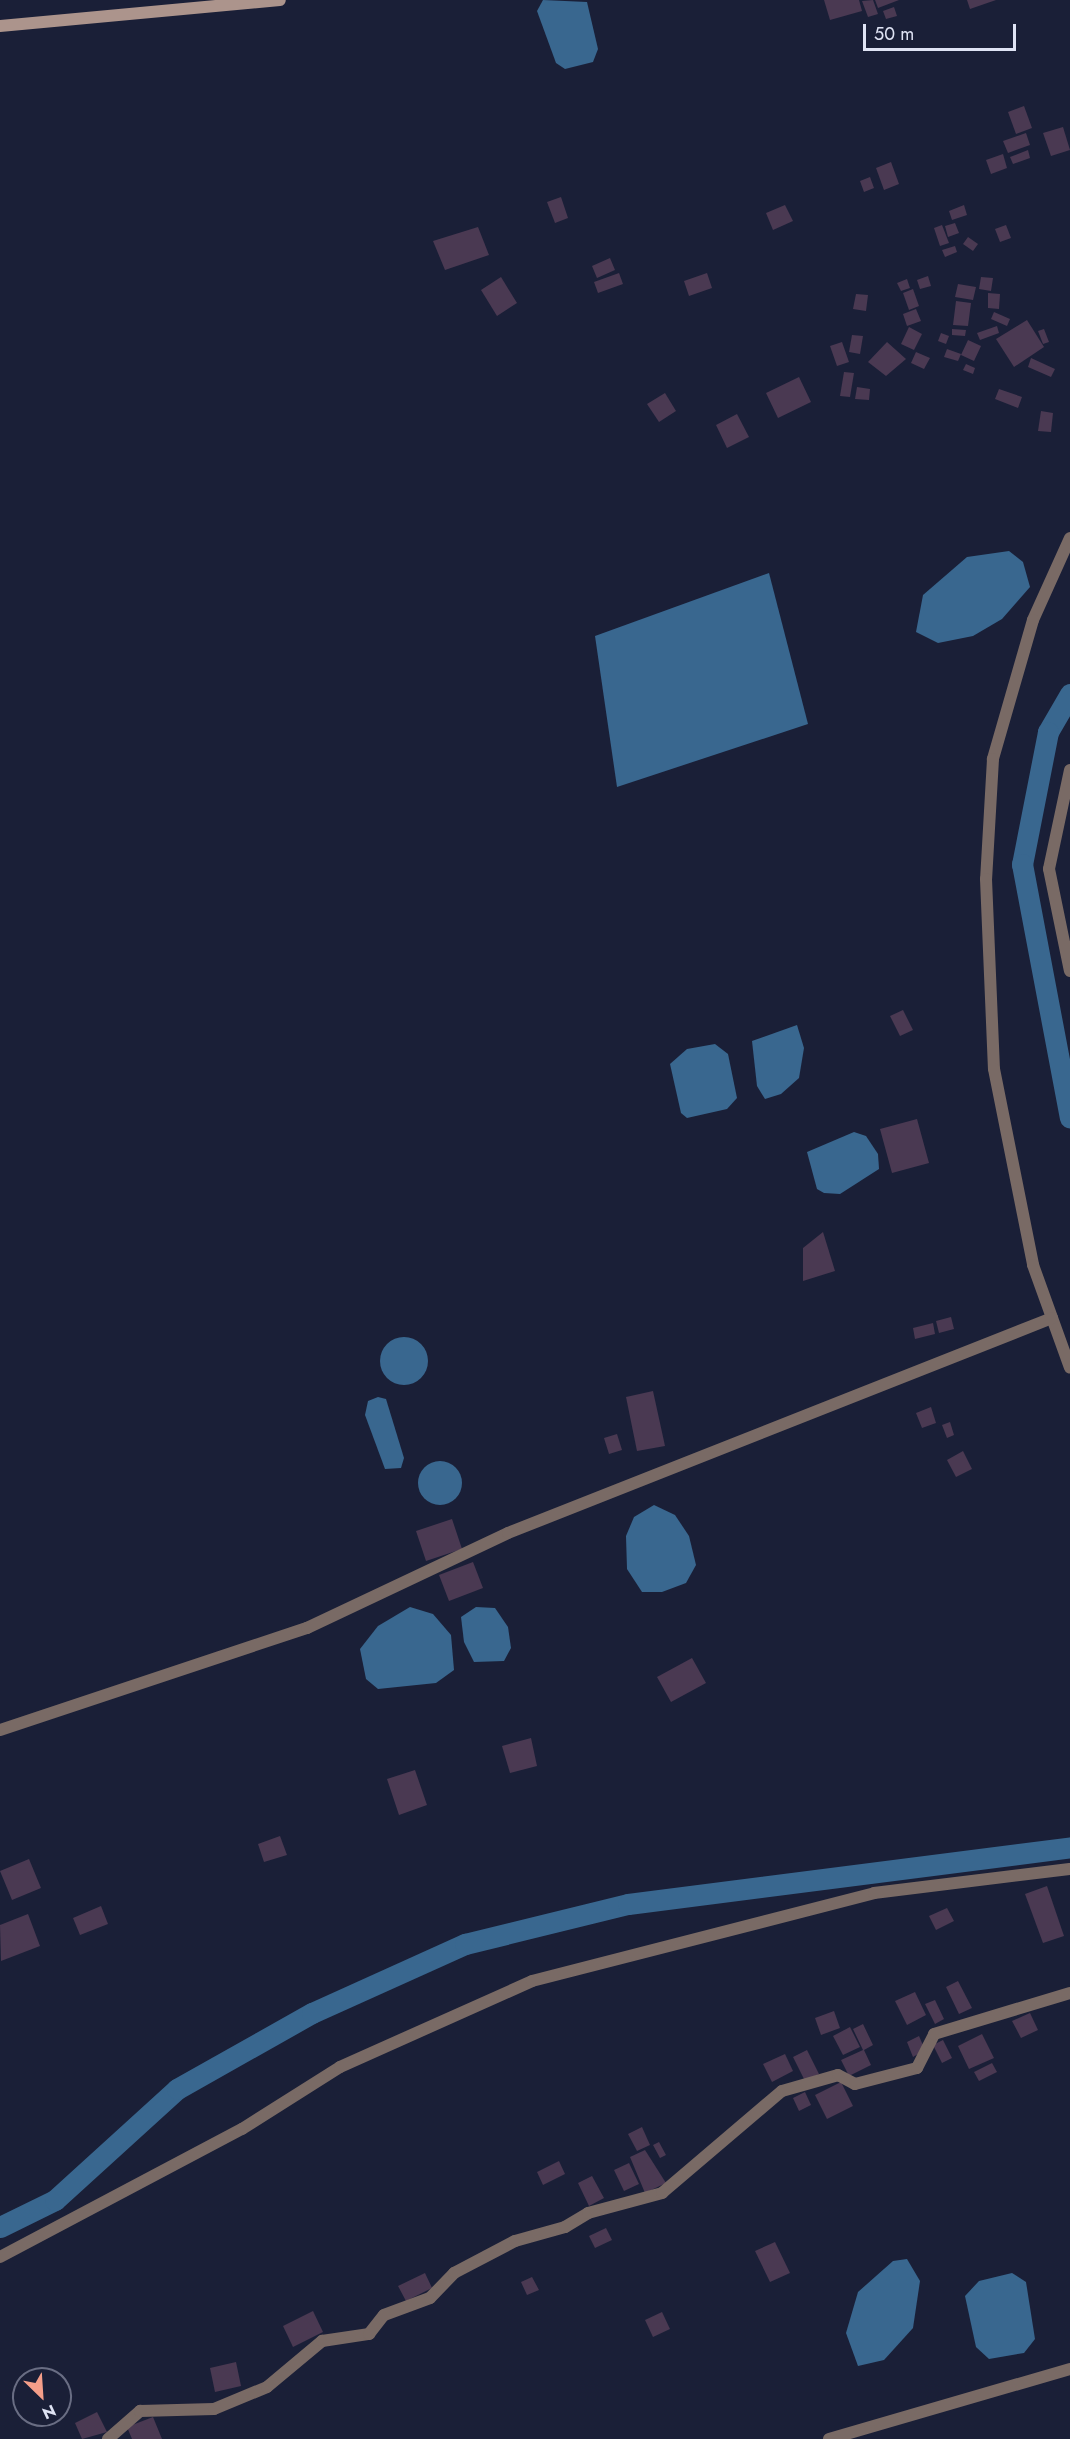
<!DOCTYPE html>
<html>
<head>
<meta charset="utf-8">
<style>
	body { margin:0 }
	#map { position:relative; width:1070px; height:2439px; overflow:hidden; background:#1a1f37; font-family:Jost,sans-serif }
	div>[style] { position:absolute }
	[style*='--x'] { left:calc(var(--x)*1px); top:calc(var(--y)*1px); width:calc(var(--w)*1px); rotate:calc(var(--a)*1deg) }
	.water>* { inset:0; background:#39678f }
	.round { border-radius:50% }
	.canal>* { height:21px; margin:-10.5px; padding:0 10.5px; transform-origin:10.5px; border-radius:10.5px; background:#39678f }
	.building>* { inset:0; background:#4a3952 }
	.street>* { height:12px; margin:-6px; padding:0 6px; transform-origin:6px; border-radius:6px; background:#796a65 }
	.secondary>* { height:12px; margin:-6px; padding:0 6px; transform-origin:6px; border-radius:6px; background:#ac948c }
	span { translate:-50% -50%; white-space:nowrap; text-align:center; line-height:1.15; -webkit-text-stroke:4.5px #1a1f37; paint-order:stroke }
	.north { position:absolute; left:12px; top:2367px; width:60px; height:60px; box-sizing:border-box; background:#1a1f37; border:2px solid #696d83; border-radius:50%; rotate:155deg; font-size:16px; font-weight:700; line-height:24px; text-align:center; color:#dfe3f4 }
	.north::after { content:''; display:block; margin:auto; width:21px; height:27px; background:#f49e89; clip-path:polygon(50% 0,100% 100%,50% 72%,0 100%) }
	.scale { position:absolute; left:863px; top:24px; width:153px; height:27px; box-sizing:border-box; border:3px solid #dfe3f4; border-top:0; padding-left:8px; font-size:18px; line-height:21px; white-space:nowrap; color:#dfe3f4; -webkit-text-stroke:4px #1a1f37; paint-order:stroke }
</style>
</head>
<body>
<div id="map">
	<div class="water">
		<i style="clip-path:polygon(543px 0,587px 2px,598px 49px,593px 62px,565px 69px,556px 63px,537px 11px)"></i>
		<i style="clip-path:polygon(1009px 551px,1023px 562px,1030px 587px,1002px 619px,973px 636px,938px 643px,916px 632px,923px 595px,967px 557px)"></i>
		<i style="clip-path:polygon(769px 573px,808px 724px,617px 787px,595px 636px)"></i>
		<i style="clip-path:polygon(797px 1025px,804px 1048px,799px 1078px,781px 1094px,765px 1099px,757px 1086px,752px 1041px)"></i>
		<i style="clip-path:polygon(715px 1044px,728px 1054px,737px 1098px,727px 1109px,687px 1118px,681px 1113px,670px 1064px,687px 1049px)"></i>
		<i style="clip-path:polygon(854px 1132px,866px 1136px,878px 1154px,879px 1169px,840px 1194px,824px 1193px,817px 1189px,807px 1152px)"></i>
		<i class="round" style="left:380px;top:1337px;width:48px;height:48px"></i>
		<i style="clip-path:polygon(378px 1397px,386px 1399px,404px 1458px,401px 1468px,385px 1469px,365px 1415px,368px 1401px)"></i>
		<i class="round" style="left:418px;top:1461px;width:44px;height:44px"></i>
		<i style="clip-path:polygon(654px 1505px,675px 1515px,689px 1536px,696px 1565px,686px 1583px,662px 1592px,642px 1592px,627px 1569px,626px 1536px,634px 1517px)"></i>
		<i style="clip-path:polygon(410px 1607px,433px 1614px,451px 1635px,454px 1670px,436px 1683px,378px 1689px,366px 1679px,360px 1649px,378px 1626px)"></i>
		<i style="clip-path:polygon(476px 1607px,495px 1608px,508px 1627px,511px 1648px,504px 1661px,474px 1662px,464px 1642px,461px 1617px)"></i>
		<i style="clip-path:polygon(907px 2259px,920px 2281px,913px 2328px,884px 2360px,858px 2366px,846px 2333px,858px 2292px,893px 2261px)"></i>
		<i style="clip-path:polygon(1012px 2273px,1026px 2282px,1035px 2339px,1024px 2353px,989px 2359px,976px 2347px,965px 2296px,979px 2281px)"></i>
	</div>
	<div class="canal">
		<i style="--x:1070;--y:694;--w:44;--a:120.1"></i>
		<i style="--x:1048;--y:732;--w:135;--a:101.1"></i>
		<i style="--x:1022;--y:864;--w:258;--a:79.3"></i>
		<i style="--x:0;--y:2227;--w:61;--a:-26.1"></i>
		<i style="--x:55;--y:2200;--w:165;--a:-42.3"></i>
		<i style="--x:177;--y:2089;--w:155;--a:-29.4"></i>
		<i style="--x:312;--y:2013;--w:168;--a:-24.3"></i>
		<i style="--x:465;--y:1944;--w:168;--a:-13.8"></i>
		<i style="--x:628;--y:1904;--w:446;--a:-7.3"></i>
	</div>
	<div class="building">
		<i style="clip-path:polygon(824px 0,859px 0,862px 11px,830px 20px)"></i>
		<i style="clip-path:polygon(873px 0,878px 14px,868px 17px,862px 1px)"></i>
		<i style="clip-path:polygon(875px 0,899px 0,878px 8px)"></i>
		<i style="clip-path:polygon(967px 0,996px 0,970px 9px)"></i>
		<i style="clip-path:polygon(894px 7px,897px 16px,886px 19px,883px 11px)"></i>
		<i style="clip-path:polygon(1024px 106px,1032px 128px,1016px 134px,1008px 112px)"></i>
		<i style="clip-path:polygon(1063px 127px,1070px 150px,1051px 156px,1043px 133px)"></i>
		<i style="clip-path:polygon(1026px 133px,1030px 145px,1008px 153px,1003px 141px)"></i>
		<i style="clip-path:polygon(1028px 150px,1030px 158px,1013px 164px,1010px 157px)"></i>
		<i style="clip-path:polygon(1003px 154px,1007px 168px,991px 174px,986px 160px)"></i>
		<i style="clip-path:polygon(891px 162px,899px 184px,884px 190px,876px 168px)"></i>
		<i style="clip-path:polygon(870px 177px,874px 188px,864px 192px,860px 181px)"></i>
		<i style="clip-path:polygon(561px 197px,568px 218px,555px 223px,547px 202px)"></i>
		<i style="clip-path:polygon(785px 205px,793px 221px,773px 230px,766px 213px)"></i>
		<i style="clip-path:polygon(964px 205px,967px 215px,952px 220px,949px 211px)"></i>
		<i style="clip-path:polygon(955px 223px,959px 233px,948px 237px,945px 226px)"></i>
		<i style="clip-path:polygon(942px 225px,949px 243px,940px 246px,934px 228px)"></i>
		<i style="clip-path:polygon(1006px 225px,1011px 238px,1000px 242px,995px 229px)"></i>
		<i style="clip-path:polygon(478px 227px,489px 255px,445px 270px,433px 241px)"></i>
		<i style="clip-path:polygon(968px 237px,978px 244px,973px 251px,963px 244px)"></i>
		<i style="clip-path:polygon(955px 246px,957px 252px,945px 257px,942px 250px)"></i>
		<i style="clip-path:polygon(610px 258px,615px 270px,597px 278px,592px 266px)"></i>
		<i style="clip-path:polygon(619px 273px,623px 284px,598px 293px,594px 282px)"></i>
		<i style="clip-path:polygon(707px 273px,712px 288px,689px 296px,684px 281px)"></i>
		<i style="clip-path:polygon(928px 276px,931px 286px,920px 289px,917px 280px)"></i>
		<i style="clip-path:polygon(501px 277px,517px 303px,497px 316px,481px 290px)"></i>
		<i style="clip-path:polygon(981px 277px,993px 278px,991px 291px,979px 289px)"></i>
		<i style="clip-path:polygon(907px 279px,910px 288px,901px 291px,897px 283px)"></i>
		<i style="clip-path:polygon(958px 284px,976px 287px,973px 300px,955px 297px)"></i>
		<i style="clip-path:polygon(913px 289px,919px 306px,909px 310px,903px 293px)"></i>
		<i style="clip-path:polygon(988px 293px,1000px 294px,999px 309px,988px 308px)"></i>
		<i style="clip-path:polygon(856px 294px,868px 295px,866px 311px,853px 309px)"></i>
		<i style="clip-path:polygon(956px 301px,971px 303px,968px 326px,953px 325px)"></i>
		<i style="clip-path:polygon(916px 309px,921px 321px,907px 326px,903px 314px)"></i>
		<i style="clip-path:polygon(994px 312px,1010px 319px,1007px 326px,991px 319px)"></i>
		<i style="clip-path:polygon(1027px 320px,1044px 347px,1014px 367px,996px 339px)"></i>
		<i style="clip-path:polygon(997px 326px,999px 333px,980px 340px,977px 333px)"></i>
		<i style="clip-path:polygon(909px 327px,922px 334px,914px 350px,901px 344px)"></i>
		<i style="clip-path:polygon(952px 329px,966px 330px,965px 336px,952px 335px)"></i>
		<i style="clip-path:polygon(1044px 329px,1049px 342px,1043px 344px,1038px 331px)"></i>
		<i style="clip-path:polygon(941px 333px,949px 336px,946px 344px,938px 341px)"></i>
		<i style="clip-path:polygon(852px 335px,863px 336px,860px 354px,849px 352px)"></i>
		<i style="clip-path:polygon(968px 340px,981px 346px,974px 361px,961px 355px)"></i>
		<i style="clip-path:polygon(842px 342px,849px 362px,837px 366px,830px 346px)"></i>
		<i style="clip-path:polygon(887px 342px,906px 359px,886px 376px,868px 362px)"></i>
		<i style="clip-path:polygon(947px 349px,961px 354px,958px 361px,944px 357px)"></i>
		<i style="clip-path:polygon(916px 352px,930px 358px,924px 369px,911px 363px)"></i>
		<i style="clip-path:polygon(1031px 358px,1055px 369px,1051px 377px,1028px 367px)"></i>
		<i style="clip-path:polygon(966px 364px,975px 368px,973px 374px,963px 370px)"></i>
		<i style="clip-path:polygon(844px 372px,854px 373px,850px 397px,840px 396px)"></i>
		<i style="clip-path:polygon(799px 377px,811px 402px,778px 418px,766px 393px)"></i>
		<i style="clip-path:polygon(857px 387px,870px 389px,869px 400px,855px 399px)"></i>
		<i style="clip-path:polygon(999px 389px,1022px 397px,1018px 408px,995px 399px)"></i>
		<i style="clip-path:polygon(665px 393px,676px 411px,659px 422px,647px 404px)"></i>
		<i style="clip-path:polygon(1041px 411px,1053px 413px,1051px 432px,1038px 431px)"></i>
		<i style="clip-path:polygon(737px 414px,749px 437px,727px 448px,716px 425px)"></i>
		<i style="clip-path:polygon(903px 1010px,913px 1030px,900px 1036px,890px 1016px)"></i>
		<i style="clip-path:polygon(917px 1119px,929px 1163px,892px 1173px,880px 1129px)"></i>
		<i style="clip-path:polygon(823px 1232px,835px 1271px,803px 1281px,803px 1248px)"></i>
		<i style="clip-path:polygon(951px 1317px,954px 1329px,939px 1333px,936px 1321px)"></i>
		<i style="clip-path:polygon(933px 1323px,935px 1334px,915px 1339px,913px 1328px)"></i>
		<i style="clip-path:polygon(653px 1391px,665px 1446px,637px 1451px,626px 1397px)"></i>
		<i style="clip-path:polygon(931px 1407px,936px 1423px,922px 1428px,916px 1413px)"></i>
		<i style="clip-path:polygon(950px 1422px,954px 1435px,947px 1438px,942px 1425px)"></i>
		<i style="clip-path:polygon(617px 1434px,622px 1450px,609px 1454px,604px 1438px)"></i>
		<i style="clip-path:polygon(963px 1451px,972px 1469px,956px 1477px,947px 1460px)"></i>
		<i style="clip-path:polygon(452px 1519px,462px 1549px,426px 1561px,416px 1531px)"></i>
		<i style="clip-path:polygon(473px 1562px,483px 1588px,449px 1601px,439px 1575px)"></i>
		<i style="clip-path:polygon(692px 1658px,706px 1683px,671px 1702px,657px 1677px)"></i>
		<i style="clip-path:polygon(531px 1738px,537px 1766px,510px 1773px,502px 1746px)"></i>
		<i style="clip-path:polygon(415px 1770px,427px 1805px,399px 1815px,387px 1779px)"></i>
		<i style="clip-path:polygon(280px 1836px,287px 1855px,264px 1862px,258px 1844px)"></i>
		<i style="clip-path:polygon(29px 1859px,41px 1888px,12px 1900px,0 1871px)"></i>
		<i style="clip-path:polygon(1047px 1886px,1064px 1936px,1043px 1943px,1025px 1894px)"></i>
		<i style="clip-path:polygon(101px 1906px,108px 1924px,80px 1935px,73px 1918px)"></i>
		<i style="clip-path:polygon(947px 1908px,954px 1921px,936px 1930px,929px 1916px)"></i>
		<i style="clip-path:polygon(28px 1914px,40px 1946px,1px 1961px,0 1925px)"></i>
		<i style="clip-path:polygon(958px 1981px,972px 2008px,959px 2014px,946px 1987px)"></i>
		<i style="clip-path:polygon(915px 1992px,926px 2015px,907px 2025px,895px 2001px)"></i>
		<i style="clip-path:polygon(935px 2000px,944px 2019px,935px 2024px,925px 2004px)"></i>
		<i style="clip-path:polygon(834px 2011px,840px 2028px,821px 2035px,815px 2018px)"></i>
		<i style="clip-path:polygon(1030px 2013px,1038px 2030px,1021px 2038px,1012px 2021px)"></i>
		<i style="clip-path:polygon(863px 2024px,873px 2045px,864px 2050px,871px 2065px,849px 2076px,841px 2060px,863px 2050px,853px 2029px)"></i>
		<i style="clip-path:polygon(850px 2027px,860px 2047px,843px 2055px,833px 2036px)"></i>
		<i style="clip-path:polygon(982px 2034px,994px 2058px,969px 2069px,958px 2046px)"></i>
		<i style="clip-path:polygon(919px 2036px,925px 2050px,913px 2057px,907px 2042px)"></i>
		<i style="clip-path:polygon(943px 2040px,952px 2058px,942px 2063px,933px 2045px)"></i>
		<i style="clip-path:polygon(807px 2050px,819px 2074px,805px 2081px,793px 2057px)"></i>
		<i style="clip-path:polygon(785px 2054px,793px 2071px,772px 2082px,763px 2064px)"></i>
		<i style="clip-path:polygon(992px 2063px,997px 2072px,979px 2081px,974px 2072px)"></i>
		<i style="clip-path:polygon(841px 2082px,853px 2106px,827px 2119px,815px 2095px)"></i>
		<i style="clip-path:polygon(805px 2092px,811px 2105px,799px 2111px,793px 2098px)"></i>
		<i style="clip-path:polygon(642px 2127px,650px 2145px,637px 2151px,628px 2134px)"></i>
		<i style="clip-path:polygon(659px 2142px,666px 2155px,660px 2158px,653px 2145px)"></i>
		<i style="clip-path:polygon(645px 2150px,666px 2183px,645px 2193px,630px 2157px)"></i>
		<i style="clip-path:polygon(559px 2161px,565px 2174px,543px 2185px,537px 2172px)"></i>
		<i style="clip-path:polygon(629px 2163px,639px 2184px,624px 2191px,614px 2170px)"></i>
		<i style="clip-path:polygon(592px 2176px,604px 2198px,589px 2206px,578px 2183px)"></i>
		<i style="clip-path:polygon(606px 2228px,612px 2240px,595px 2248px,589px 2236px)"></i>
		<i style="clip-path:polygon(775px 2242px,790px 2273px,770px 2282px,755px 2251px)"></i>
		<i style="clip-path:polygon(425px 2273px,432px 2288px,406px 2301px,398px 2286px)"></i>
		<i style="clip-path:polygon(532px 2277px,539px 2290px,527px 2295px,521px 2282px)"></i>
		<i style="clip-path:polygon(313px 2311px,323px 2332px,293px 2347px,283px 2326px)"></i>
		<i style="clip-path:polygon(662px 2312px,670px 2329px,653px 2337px,645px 2320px)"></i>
		<i style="clip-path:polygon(236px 2362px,241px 2386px,215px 2392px,210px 2368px)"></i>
		<i style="clip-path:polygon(97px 2412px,107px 2432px,82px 2439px,75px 2423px)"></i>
		<i style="clip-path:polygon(153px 2417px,162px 2439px,132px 2439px,127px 2427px)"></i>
	</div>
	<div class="street">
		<i style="--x:1070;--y:538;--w:90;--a:114.3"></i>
		<i style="--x:1033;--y:620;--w:145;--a:106.1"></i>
		<i style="--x:993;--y:759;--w:120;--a:93.3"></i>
		<i style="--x:986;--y:879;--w:190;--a:87.6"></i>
		<i style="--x:994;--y:1069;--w:200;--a:78.7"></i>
		<i style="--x:1033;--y:1265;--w:109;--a:70.2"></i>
		<i style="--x:1070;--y:770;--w:101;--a:102"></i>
		<i style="--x:1049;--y:869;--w:104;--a:78.4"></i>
		<i style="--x:0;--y:1730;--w:324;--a:-18.4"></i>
		<i style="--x:307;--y:1628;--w:222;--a:-25.3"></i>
		<i style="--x:508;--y:1533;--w:585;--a:-21.56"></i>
		<i style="--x:0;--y:2257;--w:274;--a:-27.9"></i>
		<i style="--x:242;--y:2129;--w:116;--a:-32.3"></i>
		<i style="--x:340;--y:2067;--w:210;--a:-24.1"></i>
		<i style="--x:532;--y:1981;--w:353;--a:-14.4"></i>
		<i style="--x:874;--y:1893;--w:197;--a:-7"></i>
		<i style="--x:108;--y:2439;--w:43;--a:-41.2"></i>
		<i style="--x:140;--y:2411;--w:74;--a:-1.5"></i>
		<i style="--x:214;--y:2409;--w:57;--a:-22.5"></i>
		<i style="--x:267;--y:2387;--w:72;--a:-39.9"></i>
		<i style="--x:322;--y:2341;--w:48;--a:-8.5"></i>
		<i style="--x:369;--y:2334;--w:24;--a:-52"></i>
		<i style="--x:384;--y:2315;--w:49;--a:-20.3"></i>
		<i style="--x:430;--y:2298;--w:35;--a:-46"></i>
		<i style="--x:454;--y:2273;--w:69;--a:-27.7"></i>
		<i style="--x:515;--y:2241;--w:52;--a:-15.6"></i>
		<i style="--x:565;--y:2227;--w:27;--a:-31"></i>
		<i style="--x:588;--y:2213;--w:77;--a:-15.1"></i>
		<i style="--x:662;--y:2193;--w:157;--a:-40.4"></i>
		<i style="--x:782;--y:2091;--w:58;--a:-15.9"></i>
		<i style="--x:838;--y:2075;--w:19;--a:28"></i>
		<i style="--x:855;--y:2084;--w:64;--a:-14.5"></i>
		<i style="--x:917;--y:2068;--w:38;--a:-63"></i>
		<i style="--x:934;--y:2034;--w:142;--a:-16.8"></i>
		<i style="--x:829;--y:2439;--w:251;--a:-16.2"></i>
	</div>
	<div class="secondary">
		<i style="--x:0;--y:26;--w:281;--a:-5.3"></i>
	</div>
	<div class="north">N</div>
	<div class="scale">50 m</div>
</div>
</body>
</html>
